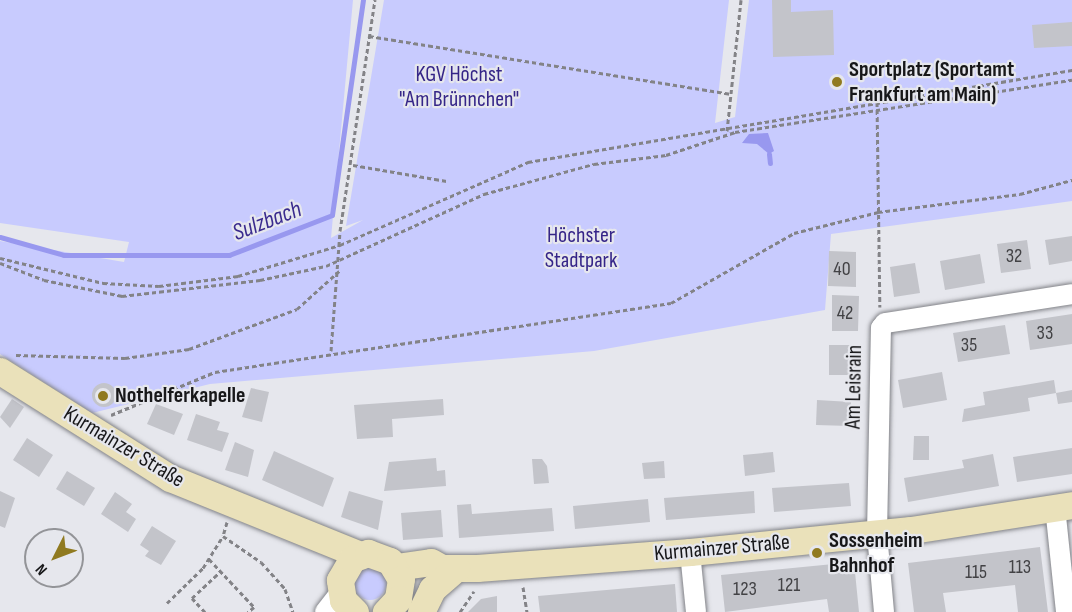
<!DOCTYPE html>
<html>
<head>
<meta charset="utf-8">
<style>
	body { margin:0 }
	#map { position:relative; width:1072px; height:612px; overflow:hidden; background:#e6e7ed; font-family:"Sofia Sans Condensed",sans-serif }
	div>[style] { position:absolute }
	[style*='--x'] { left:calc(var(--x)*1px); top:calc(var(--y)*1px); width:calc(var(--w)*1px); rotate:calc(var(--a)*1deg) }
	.green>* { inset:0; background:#c8cbfe }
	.round { border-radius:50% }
	.water>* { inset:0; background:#9898ef }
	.stream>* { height:5px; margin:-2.5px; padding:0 2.5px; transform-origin:2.5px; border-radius:2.5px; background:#9898ef }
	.building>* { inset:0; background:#c3c4ca }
	.path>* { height:3px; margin-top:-1.5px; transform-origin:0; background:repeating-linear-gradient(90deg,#838387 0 4.5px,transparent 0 7.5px) }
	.roads { filter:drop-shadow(0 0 2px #828388) drop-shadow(0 0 2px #828388) }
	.street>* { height:20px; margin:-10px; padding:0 10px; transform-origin:10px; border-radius:10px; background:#fff }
	.secondary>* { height:27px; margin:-13.5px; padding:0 13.5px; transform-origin:13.5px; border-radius:13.5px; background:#eae1ba }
	.dots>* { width:16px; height:16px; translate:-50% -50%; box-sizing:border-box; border:3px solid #e6e7ed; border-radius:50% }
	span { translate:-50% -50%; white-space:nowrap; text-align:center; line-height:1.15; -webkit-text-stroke:4.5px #e6e7ed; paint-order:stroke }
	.number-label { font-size:20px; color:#424245 }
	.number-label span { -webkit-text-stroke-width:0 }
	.poi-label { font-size:22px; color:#171719; font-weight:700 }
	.left { translate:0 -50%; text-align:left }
	.park-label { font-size:22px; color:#352588 }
	.street-label { font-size:22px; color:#171719 }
	.water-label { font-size:24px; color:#3a2b8e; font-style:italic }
	.north { position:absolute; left:24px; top:528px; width:60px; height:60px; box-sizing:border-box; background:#e6e7ed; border:2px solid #939498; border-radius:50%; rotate:228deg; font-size:16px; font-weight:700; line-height:24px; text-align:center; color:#171719 }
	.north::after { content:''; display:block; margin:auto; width:21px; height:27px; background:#907a20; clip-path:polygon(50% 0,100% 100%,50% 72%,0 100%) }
</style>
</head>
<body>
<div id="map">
	<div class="green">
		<i style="clip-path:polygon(0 0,353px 0,331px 238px,363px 220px,346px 226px,384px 0,729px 0,715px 123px,735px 117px,749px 0,1072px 0,1072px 201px,831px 234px,825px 310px,594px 351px,210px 384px,92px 413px,0 354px,0 241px,124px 262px,129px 242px,0 223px)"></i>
		<i class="round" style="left:354px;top:568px;width:32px;height:32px"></i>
	</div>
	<div class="water">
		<i style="clip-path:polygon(768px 133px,774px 151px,769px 154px,757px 144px,742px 143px,749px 134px)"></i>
	</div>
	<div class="stream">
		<i style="--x:769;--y:154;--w:9;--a:84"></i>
		<i style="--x:0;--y:237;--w:66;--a:15.7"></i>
		<i style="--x:64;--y:255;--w:165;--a:0"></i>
		<i style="--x:229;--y:255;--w:110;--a:-21.2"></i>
		<i style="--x:332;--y:215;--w:217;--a:-81.8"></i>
	</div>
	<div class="building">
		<i style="clip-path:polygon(772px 0,791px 0,791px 12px,833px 10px,834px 55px,773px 57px)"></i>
		<i style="clip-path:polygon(1072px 22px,1072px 46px,1034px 48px,1032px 25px)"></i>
		<i style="clip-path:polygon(1072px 236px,1072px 261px,1049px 265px,1045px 240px)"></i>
		<i style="clip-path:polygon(1027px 240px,1031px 269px,1001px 273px,997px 244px)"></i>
		<i style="clip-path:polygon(829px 251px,856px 252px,856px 287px,828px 286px)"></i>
		<i style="clip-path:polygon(980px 254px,985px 283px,945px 290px,940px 261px)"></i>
		<i style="clip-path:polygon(915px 263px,920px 293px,894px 297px,890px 267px)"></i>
		<i style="clip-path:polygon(832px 295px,859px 296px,858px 331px,832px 331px)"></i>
		<i style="clip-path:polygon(1072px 314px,1072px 344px,1030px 350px,1026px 321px)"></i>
		<i style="clip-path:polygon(1005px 325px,1010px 354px,958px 362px,953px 333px)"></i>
		<i style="clip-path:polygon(829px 345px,857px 345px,856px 375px,829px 375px)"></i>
		<i style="clip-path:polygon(942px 372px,947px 400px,903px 408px,898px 380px)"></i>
		<i style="clip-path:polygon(1054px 380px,1056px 393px,1028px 398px,1030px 411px,962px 422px,964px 409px,985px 405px,983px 392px)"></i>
		<i class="round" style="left:92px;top:383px;width:24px;height:24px"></i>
		<i style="clip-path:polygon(251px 388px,269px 392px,262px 422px,242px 417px)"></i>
		<i style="clip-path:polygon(1072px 390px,1072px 402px,1058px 404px,1056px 393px)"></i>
		<i style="clip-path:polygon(12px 399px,24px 407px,10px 428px,0 417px)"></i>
		<i style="clip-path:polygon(443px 399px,444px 415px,392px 419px,393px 437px,357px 439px,354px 405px)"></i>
		<i style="clip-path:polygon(817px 400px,851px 402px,850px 426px,816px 425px)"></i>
		<i style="clip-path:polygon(156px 404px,183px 414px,174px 435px,147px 424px)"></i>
		<i style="clip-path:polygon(196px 414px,220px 422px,217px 430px,229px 433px,222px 452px,187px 440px)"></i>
		<i style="clip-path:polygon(914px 436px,929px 436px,929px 460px,913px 460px)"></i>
		<i style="clip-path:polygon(27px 438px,53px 455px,39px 477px,13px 460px)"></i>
		<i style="clip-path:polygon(235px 442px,254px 450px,248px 477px,225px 470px)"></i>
		<i style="clip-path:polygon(1072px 448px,1072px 474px,1017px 482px,1013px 457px)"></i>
		<i style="clip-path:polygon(274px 451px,334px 478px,323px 507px,262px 480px)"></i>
		<i style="clip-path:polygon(773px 452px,775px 472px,745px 476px,743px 455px)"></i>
		<i style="clip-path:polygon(993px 454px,999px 486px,908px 502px,904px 478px,964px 468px,962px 460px)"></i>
		<i style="clip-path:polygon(436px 458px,437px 471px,445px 470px,446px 486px,384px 491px,389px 462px)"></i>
		<i style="clip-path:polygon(532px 459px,542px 459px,547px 466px,549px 483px,534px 484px)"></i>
		<i style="clip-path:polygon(664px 461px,665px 478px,644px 479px,642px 463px)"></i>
		<i style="clip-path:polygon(67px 471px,95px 488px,84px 506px,56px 489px)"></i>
		<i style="clip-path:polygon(849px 483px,851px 506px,774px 512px,772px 488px)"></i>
		<i style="clip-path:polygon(0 491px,15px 498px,5px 528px,0 526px)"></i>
		<i style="clip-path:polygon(349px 491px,383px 501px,378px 530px,341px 517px)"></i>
		<i style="clip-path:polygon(754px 491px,755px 513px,666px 520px,664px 498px)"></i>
		<i style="clip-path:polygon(115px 492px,132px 504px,126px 512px,136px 519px,128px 532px,101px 514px)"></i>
		<i style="clip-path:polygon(648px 499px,650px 522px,575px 529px,573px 506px)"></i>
		<i style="clip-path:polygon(471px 504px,472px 514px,552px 508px,554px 531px,459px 538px,457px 505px)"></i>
		<i style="clip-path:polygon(441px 510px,443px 537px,403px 540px,401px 513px)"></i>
		<i style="clip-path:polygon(152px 526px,176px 541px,161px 565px,145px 556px,149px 551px,140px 545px)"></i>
		<i style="clip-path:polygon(1040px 547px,1048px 612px,1018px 612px,1015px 585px,943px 593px,946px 612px,914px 612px,908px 563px)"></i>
		<i style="clip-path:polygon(854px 562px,859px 612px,829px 612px,827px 599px,725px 612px,721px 575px)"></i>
		<i style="clip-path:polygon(675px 584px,677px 612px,540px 612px,538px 596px)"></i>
		<i style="clip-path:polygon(497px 596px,497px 612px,468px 612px,481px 599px)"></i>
	</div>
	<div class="path">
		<i style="--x:369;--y:36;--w:367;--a:9.1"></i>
		<i style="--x:877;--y:102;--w:205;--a:89.2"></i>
		<i style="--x:727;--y:131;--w:132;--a:-83.9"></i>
		<i style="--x:353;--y:165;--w:95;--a:9.7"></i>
		<i style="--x:0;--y:258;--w:106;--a:13.6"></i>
		<i style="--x:103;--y:283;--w:56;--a:3.1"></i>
		<i style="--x:159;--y:286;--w:80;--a:-7.2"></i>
		<i style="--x:238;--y:276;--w:107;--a:-16.9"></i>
		<i style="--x:340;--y:245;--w:206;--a:-23.8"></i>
		<i style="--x:528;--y:162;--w:552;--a:-9.6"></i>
		<i style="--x:0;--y:263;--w:47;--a:21.1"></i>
		<i style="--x:44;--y:280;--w:80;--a:11.6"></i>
		<i style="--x:122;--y:296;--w:139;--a:-6.6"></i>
		<i style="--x:260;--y:280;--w:67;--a:-12"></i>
		<i style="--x:326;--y:266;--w:174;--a:-24.5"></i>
		<i style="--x:484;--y:194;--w:114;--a:-15.3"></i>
		<i style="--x:594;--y:164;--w:73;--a:-7.1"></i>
		<i style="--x:666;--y:155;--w:73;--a:-18.4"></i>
		<i style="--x:735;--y:132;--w:341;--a:-8.8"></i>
		<i style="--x:331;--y:351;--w:120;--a:-85.7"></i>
		<i style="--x:340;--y:231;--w:234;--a:-81.4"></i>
		<i style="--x:16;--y:355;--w:109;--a:1.6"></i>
		<i style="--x:125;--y:358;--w:65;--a:-8"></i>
		<i style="--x:189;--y:349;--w:115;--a:-20.3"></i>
		<i style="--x:297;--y:309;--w:57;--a:-42.1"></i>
		<i style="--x:111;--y:415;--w:113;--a:-22.5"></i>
		<i style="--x:215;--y:372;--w:461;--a:-8.6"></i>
		<i style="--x:671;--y:303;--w:142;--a:-29.6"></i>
		<i style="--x:794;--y:233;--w:87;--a:-14"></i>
		<i style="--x:878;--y:212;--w:143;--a:-7.2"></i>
		<i style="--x:1020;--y:194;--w:54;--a:-15.1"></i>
		<i style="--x:227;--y:522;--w:15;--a:106"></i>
		<i style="--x:223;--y:536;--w:46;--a:34.4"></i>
		<i style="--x:261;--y:562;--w:36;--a:48"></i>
		<i style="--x:285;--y:589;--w:24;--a:71"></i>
		<i style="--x:209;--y:559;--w:66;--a:46.8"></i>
		<i style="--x:254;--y:607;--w:8;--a:140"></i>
		<i style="--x:523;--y:587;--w:25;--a:81"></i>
		<i style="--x:167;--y:603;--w:50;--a:-44.2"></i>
		<i style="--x:203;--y:568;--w:38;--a:-58"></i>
		<i style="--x:205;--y:612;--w:19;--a:-133"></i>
		<i style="--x:192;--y:598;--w:40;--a:-43"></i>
		<i style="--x:460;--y:612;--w:25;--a:-56"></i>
	</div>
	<div class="roads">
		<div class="street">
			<i style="--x:1055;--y:507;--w:106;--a:84"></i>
			<i style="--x:690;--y:552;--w:60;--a:84.3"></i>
			<i style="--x:325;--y:612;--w:24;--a:-52"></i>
			<i style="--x:884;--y:612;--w:78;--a:-95.1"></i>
			<i style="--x:877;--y:534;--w:206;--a:-88.9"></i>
			<i style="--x:881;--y:328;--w:6;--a:-51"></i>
			<i style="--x:885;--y:323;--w:189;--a:-8.8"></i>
		</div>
		<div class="secondary">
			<i style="--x:0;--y:371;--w:201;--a:32.2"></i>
			<i style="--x:170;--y:478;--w:206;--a:22"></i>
			<i style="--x:396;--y:567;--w:35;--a:-8"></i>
			<i style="--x:431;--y:562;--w:13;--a:29"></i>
			<i style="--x:442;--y:568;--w:35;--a:0"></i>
			<i style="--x:477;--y:568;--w:214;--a:-4.3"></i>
			<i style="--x:690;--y:552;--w:222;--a:-5.7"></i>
			<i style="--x:911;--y:530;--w:163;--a:-8.8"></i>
			<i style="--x:355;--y:612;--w:17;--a:-135"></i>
			<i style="--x:343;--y:600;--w:20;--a:-99"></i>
			<i style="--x:340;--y:580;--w:24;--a:-60"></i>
			<i style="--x:352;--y:559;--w:17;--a:-21"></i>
			<i style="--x:368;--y:553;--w:23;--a:20"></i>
			<i style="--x:390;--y:561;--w:21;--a:59"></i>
			<i style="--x:401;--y:579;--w:20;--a:99"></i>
			<i style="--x:398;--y:599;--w:18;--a:133"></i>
			<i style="--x:421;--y:612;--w:25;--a:-64"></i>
			<i style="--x:432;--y:589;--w:32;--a:-41"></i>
		</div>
	</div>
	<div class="dots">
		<i style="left:837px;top:82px;background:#907a20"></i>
		<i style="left:103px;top:396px;background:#907a20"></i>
		<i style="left:817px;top:553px;background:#907a20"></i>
	</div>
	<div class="number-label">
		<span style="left:1014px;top:256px">32</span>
		<span style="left:842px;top:269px">40</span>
		<span style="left:845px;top:313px">42</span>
		<span style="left:1045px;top:333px">33</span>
		<span style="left:969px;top:345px">35</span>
		<span style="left:1020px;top:567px">113</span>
		<span style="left:976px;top:572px">115</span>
		<span style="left:789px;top:585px">121</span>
		<span style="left:745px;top:589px">123</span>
	</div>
	<div class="poi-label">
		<span class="left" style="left:849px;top:82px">Sportplatz (Sportamt<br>Frankfurt am Main)</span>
		<span class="left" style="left:115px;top:396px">Nothelferkapelle</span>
		<span class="left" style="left:829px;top:553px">Sossenheim<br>Bahnhof</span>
	</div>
	<div class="park-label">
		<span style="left:459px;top:87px">KGV Höchst<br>"Am Brünnchen"</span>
		<span style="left:581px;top:248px">Höchster<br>Stadtpark</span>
	</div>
	<div class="street-label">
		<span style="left:854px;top:387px;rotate:-89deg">Am Leisrain</span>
		<span style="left:124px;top:447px;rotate:31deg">Kurmainzer Straße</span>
		<span style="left:722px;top:548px;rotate:-5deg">Kurmainzer Straße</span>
	</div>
	<div class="water-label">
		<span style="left:267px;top:221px;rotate:-21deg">Sulzbach</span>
	</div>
	<div class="north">N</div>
</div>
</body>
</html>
